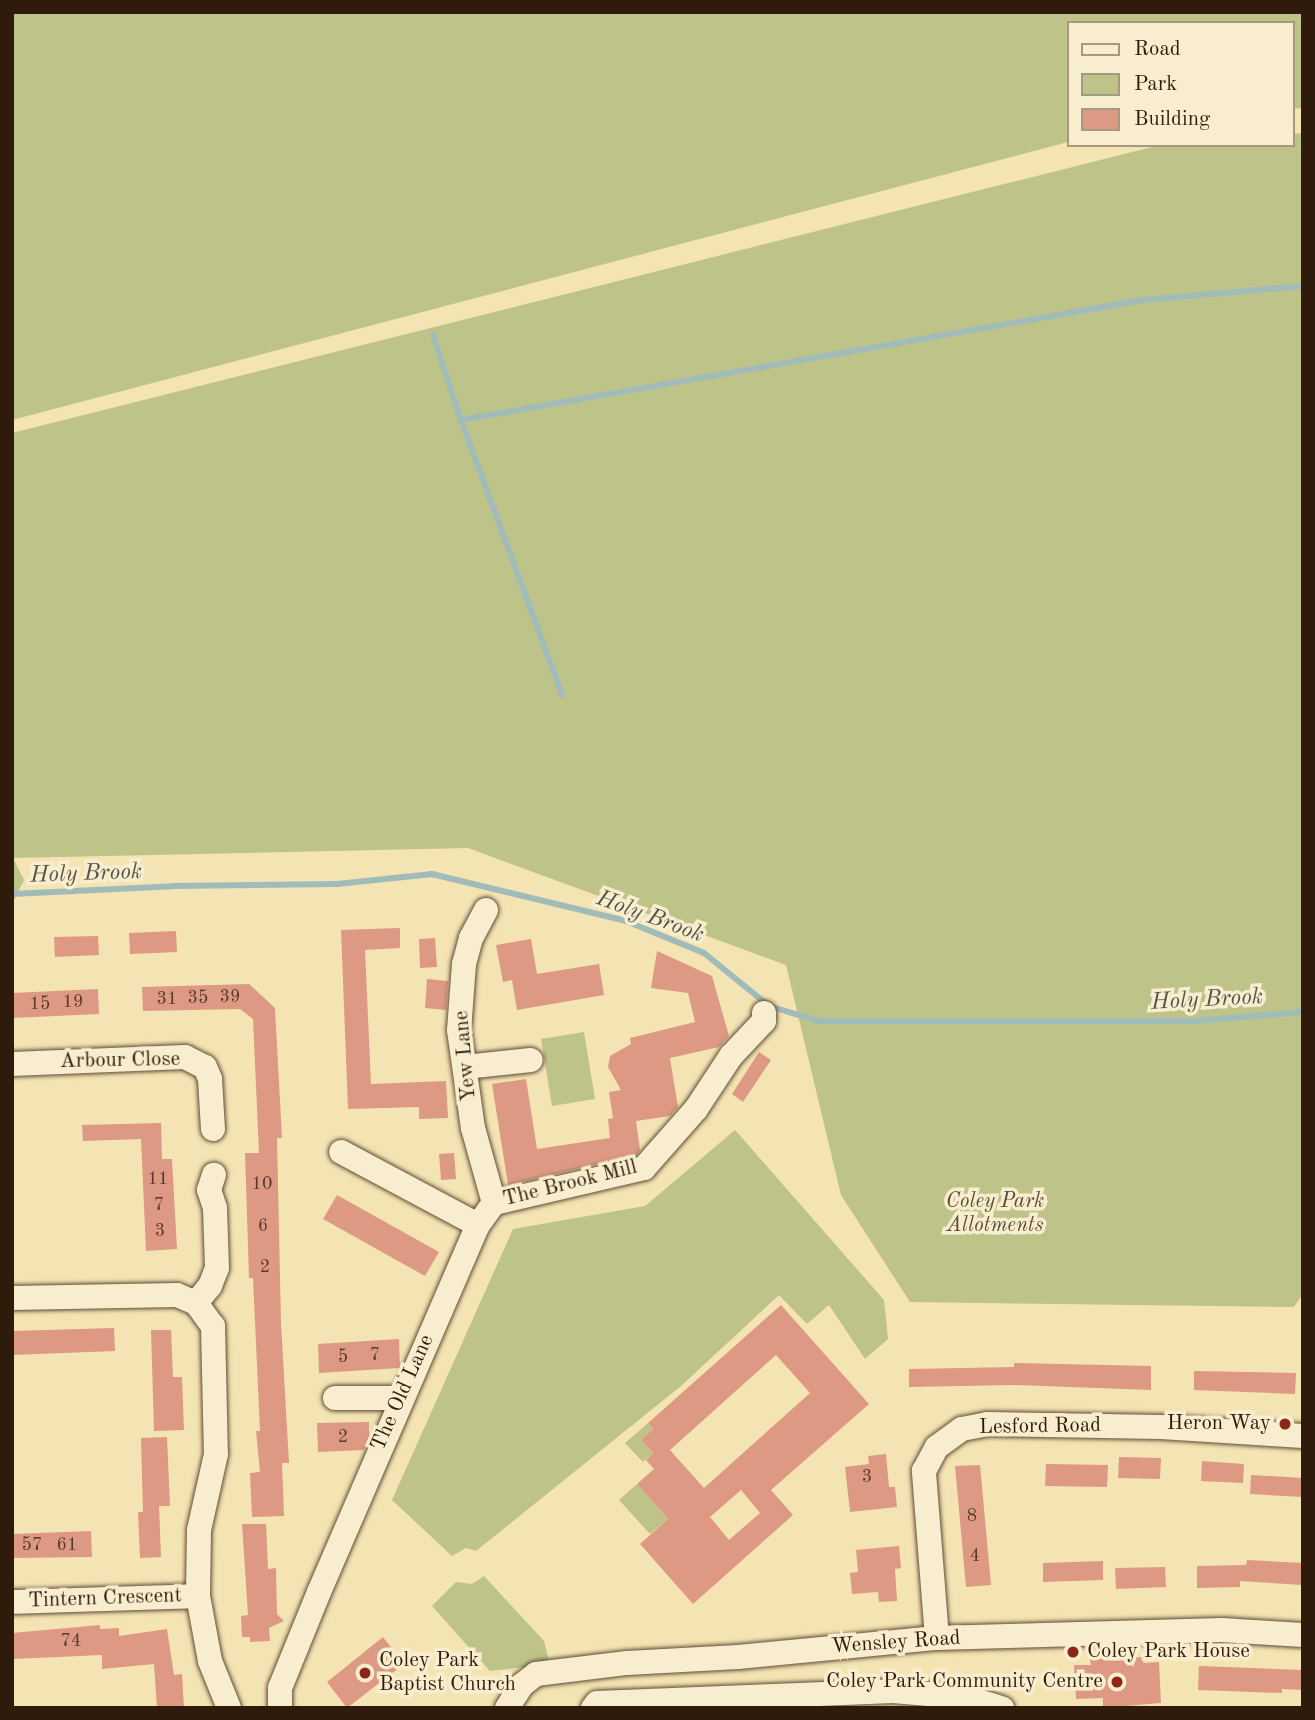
<!DOCTYPE html>
<html>
<head>
<meta charset="utf-8">
<style>
	body { margin:0 }
	#map { position:relative; width:1315px; height:1720px; overflow:hidden; background:#f4e4b3; font-family:"Old Standard TT",serif }
	div>[style] { position:absolute }
	[style*='--x'] { left:calc(var(--x)*1px); top:calc(var(--y)*1px); width:calc(var(--w)*1px); rotate:calc(var(--a)*1deg) }
	.green>* { inset:0; background:#bec38a }
	.stream>* { height:6px; margin:-3px; padding:0 3px; transform-origin:3px; border-radius:3px; background:#a1bcb8 }
	.building>* { inset:0; background:#dd9983 }
	.roads { filter:drop-shadow(0 0 2px #604d36) drop-shadow(0 0 2px #604d36) }
	.minor>* { height:24px; margin:-12px; padding:0 12px; transform-origin:12px; border-radius:12px; background:#f8edce }
	.dots>* { width:19px; height:19px; translate:-50% -50%; box-sizing:border-box; border:4px solid #f8edce; border-radius:50% }
	span { translate:-50% -50%; white-space:nowrap; text-align:center; line-height:1.15; -webkit-text-stroke:7px #f8edce; paint-order:stroke }
	.number-label { font-size:18px; color:#5a3a2a }
	.number-label span { -webkit-text-stroke-width:0 }
	.street-label { font-size:21px; color:#2e1b0c }
	.park-label { font-size:21px; color:#594d32; font-style:italic }
	.poi-label { font-size:21px; color:#2e1b0c }
	.right { translate:-100% -50%; text-align:right }
	.left { translate:0 -50%; text-align:left }
	.water-label { font-size:23px; color:#565348; font-style:italic }
	.frame { position:absolute; inset:0; border:14px solid #2e1b0c; pointer-events:none }
	.legend { position:absolute; left:1067px; top:21px; width:228px; height:126px; box-sizing:border-box; background:#f8edce; border:2px solid #a79980; margin:0; padding:9px 12px; list-style:none; font-size:21px; color:#2e1b0c }
	.legend li { display:flex; align-items:center; gap:14px; height:35px }
	.legend b { width:35px; border:2px solid #a79980 }
</style>
</head>
<body>
<div id="map">
	<div class="green">
		<i style="clip-path:polygon(12px 12px,1303px 12px,1303px 108px,1292px 109px,1292px 23px,1068px 23px,1068px 142px,12px 420px)"></i>
		<i style="clip-path:polygon(1303px 133px,1303px 1294px,1294px 1307px,910px 1302px,841px 1195px,786px 965px,468px 848px,13px 858px,24px 880px,12px 904px,12px 433px,1160px 145px,1292px 145px,1292px 134px)"></i>
		<i style="clip-path:polygon(584px 1032px,595px 1099px,552px 1106px,541px 1039px)"></i>
		<i style="clip-path:polygon(735px 1130px,884px 1300px,888px 1339px,865px 1359px,829px 1305px,807px 1324px,779px 1295px,681px 1386px,476px 1551px,466px 1548px,452px 1556px,392px 1500px,513px 1229px,645px 1206px)"></i>
		<i style="clip-path:polygon(648px 1423px,653px 1429px,641px 1440px,653px 1453px,643px 1462px,625px 1443px)"></i>
		<i style="clip-path:polygon(637px 1484px,668px 1519px,650px 1534px,619px 1500px)"></i>
		<i style="clip-path:polygon(484px 1576px,544px 1641px,550px 1664px,490px 1671px,432px 1606px,456px 1582px,472px 1584px)"></i>
	</div>
	<div class="stream">
		<i style="--x:433;--y:335;--w:89;--a:71.8"></i>
		<i style="--x:461;--y:420;--w:293;--a:69.8"></i>
		<i style="--x:461;--y:420;--w:692;--a:-9.98"></i>
		<i style="--x:1143;--y:300;--w:161;--a:-5"></i>
		<i style="--x:12;--y:894;--w:161;--a:-2.8"></i>
		<i style="--x:173;--y:886;--w:164;--a:-0.7"></i>
		<i style="--x:337;--y:884;--w:96;--a:-6"></i>
		<i style="--x:432;--y:874;--w:200;--a:13.6"></i>
		<i style="--x:626;--y:921;--w:84;--a:22.3"></i>
		<i style="--x:704;--y:953;--w:84;--a:39.2"></i>
		<i style="--x:769;--y:1006;--w:51;--a:17"></i>
		<i style="--x:818;--y:1021;--w:377;--a:0"></i>
		<i style="--x:1195;--y:1021;--w:108;--a:-4.8"></i>
	</div>
	<div class="building">
		<i style="clip-path:polygon(400px 928px,400px 948px,365px 950px,371px 1084px,446px 1081px,448px 1118px,419px 1119px,419px 1107px,348px 1109px,341px 930px)"></i>
		<i style="clip-path:polygon(176px 931px,177px 952px,130px 954px,129px 933px)"></i>
		<i style="clip-path:polygon(98px 936px,99px 955px,55px 957px,54px 937px)"></i>
		<i style="clip-path:polygon(435px 938px,437px 967px,420px 968px,419px 939px)"></i>
		<i style="clip-path:polygon(531px 939px,537px 974px,599px 964px,604px 995px,517px 1010px,512px 980px,503px 982px,496px 945px)"></i>
		<i style="clip-path:polygon(657px 951px,712px 976px,729px 1036px,719px 1047px,670px 1058px,678px 1107px,670px 1116px,636px 1121px,640px 1150px,636px 1155px,508px 1185px,492px 1084px,526px 1079px,537px 1149px,610px 1138px,608px 1119px,613px 1118px,609px 1092px,621px 1090px,608px 1067px,610px 1056px,631px 1044px,630px 1038px,695px 1022px,688px 993px,651px 988px)"></i>
		<i style="clip-path:polygon(427px 979px,448px 981px,446px 1010px,425px 1008px)"></i>
		<i style="clip-path:polygon(249px 984px,275px 1008px,282px 1138px,277px 1138px,281px 1323px,289px 1463px,282px 1463px,284px 1516px,252px 1517px,250px 1473px,260px 1472px,256px 1431px,260px 1431px,253px 1278px,249px 1278px,245px 1153px,259px 1153px,253px 1019px,240px 1009px,143px 1011px,142px 987px)"></i>
		<i style="clip-path:polygon(98px 989px,99px 1014px,12px 1018px,12px 993px)"></i>
		<i style="clip-path:polygon(759px 1052px,771px 1060px,743px 1102px,732px 1094px)"></i>
		<i style="clip-path:polygon(161px 1123px,162px 1159px,172px 1159px,177px 1249px,146px 1251px,141px 1139px,83px 1141px,82px 1125px)"></i>
		<i style="clip-path:polygon(454px 1153px,456px 1179px,441px 1180px,439px 1154px)"></i>
		<i style="clip-path:polygon(337px 1195px,439px 1252px,425px 1276px,323px 1219px)"></i>
		<i style="clip-path:polygon(evenodd,781px 1305px,869px 1404px,771px 1490px,793px 1515px,693px 1604px,640px 1544px,668px 1519px,637px 1484px,654px 1469px,646px 1460px,653px 1453px,641px 1440px,653px 1429px,648px 1423px,781px 1305px,776px 1355px,810px 1393px,704px 1488px,670px 1450px,776px 1355px,781px 1305px,741px 1490px,760px 1513px,729px 1540px,710px 1517px,741px 1490px)"></i>
		<i style="clip-path:polygon(114px 1328px,115px 1351px,12px 1355px,12px 1331px)"></i>
		<i style="clip-path:polygon(151px 1330px,171px 1330px,173px 1377px,182px 1377px,184px 1430px,154px 1431px)"></i>
		<i style="clip-path:polygon(399px 1339px,400px 1368px,319px 1373px,318px 1344px)"></i>
		<i style="clip-path:polygon(1014px 1363px,1151px 1366px,1151px 1390px,1014px 1385px,909px 1387px,909px 1369px,1014px 1367px)"></i>
		<i style="clip-path:polygon(1194px 1371px,1296px 1373px,1295px 1394px,1194px 1390px)"></i>
		<i style="clip-path:polygon(369px 1422px,369px 1438px,364px 1450px,318px 1452px,317px 1423px)"></i>
		<i style="clip-path:polygon(167px 1437px,170px 1506px,159px 1506px,161px 1557px,140px 1558px,138px 1512px,143px 1512px,141px 1438px)"></i>
		<i style="clip-path:polygon(886px 1454px,889px 1487px,895px 1487px,897px 1507px,850px 1512px,845px 1467px,869px 1464px,868px 1456px)"></i>
		<i style="clip-path:polygon(1119px 1457px,1161px 1458px,1160px 1479px,1118px 1478px)"></i>
		<i style="clip-path:polygon(1202px 1461px,1244px 1464px,1243px 1483px,1201px 1481px)"></i>
		<i style="clip-path:polygon(1046px 1464px,1108px 1465px,1107px 1487px,1045px 1486px)"></i>
		<i style="clip-path:polygon(980px 1465px,991px 1585px,966px 1587px,955px 1466px)"></i>
		<i style="clip-path:polygon(1251px 1475px,1303px 1478px,1303px 1497px,1250px 1494px)"></i>
		<i style="clip-path:polygon(242px 1524px,266px 1524px,268px 1569px,276px 1568px,277px 1614px,284px 1621px,269px 1628px,270px 1641px,250px 1642px,250px 1637px,242px 1637px,241px 1616px,248px 1615px)"></i>
		<i style="clip-path:polygon(91px 1531px,92px 1557px,12px 1558px,12px 1534px)"></i>
		<i style="clip-path:polygon(899px 1546px,901px 1568px,895px 1569px,897px 1601px,879px 1602px,878px 1592px,852px 1594px,850px 1573px,858px 1572px,856px 1550px)"></i>
		<i style="clip-path:polygon(1247px 1560px,1303px 1563px,1303px 1585px,1240px 1581px,1240px 1587px,1197px 1588px,1197px 1566px,1246px 1565px)"></i>
		<i style="clip-path:polygon(1103px 1561px,1103px 1580px,1043px 1582px,1043px 1563px)"></i>
		<i style="clip-path:polygon(1165px 1567px,1166px 1587px,1116px 1589px,1115px 1568px)"></i>
		<i style="clip-path:polygon(100px 1625px,100px 1629px,119px 1628px,119px 1636px,167px 1629px,174px 1675px,182px 1674px,184px 1708px,157px 1708px,154px 1664px,102px 1669px,102px 1655px,12px 1659px,12px 1633px)"></i>
		<i style="clip-path:polygon(383px 1637px,404px 1664px,347px 1708px,327px 1682px)"></i>
		<i style="clip-path:polygon(1143px 1657px,1143px 1663px,1159px 1662px,1161px 1703px,1103px 1708px,1103px 1698px,1076px 1699px,1074px 1665px,1091px 1665px,1090px 1659px)"></i>
		<i style="clip-path:polygon(1199px 1666px,1303px 1670px,1303px 1690px,1282px 1689px,1282px 1693px,1198px 1690px)"></i>
	</div>
	<div class="roads">
		<div class="minor">
			<i style="--x:486;--y:910;--w:32;--a:118"></i>
			<i style="--x:471;--y:938;--w:27;--a:105"></i>
			<i style="--x:464;--y:964;--w:66;--a:94.3"></i>
			<i style="--x:459;--y:1030;--w:99;--a:81.9"></i>
			<i style="--x:473;--y:1128;--w:78;--a:74.4"></i>
			<i style="--x:12;--y:1064;--w:173;--a:-2.3"></i>
			<i style="--x:185;--y:1057;--w:22;--a:27"></i>
			<i style="--x:205;--y:1067;--w:13;--a:67"></i>
			<i style="--x:210;--y:1079;--w:50;--a:86.6"></i>
			<i style="--x:465;--y:1067;--w:66;--a:-6.1"></i>
			<i style="--x:478;--y:1225;--w:27;--a:-54"></i>
			<i style="--x:494;--y:1203;--w:154;--a:-13.1"></i>
			<i style="--x:644;--y:1168;--w:79;--a:-48.6"></i>
			<i style="--x:696;--y:1109;--w:64;--a:-56.6"></i>
			<i style="--x:731;--y:1056;--w:48;--a:-46.7"></i>
			<i style="--x:764;--y:1021;--w:8;--a:-90"></i>
			<i style="--x:12;--y:1298;--w:165;--a:-1"></i>
			<i style="--x:177;--y:1295;--w:21;--a:23"></i>
			<i style="--x:196;--y:1303;--w:29;--a:54"></i>
			<i style="--x:213;--y:1326;--w:128;--a:88.7"></i>
			<i style="--x:216;--y:1454;--w:78;--a:102.6"></i>
			<i style="--x:199;--y:1530;--w:66;--a:90.9"></i>
			<i style="--x:198;--y:1596;--w:66;--a:79.5"></i>
			<i style="--x:210;--y:1661;--w:51;--a:68"></i>
			<i style="--x:196;--y:1303;--w:22;--a:-51"></i>
			<i style="--x:210;--y:1286;--w:19;--a:-69"></i>
			<i style="--x:217;--y:1268;--w:60;--a:-91.9"></i>
			<i style="--x:215;--y:1208;--w:19;--a:-108"></i>
			<i style="--x:209;--y:1190;--w:16;--a:-72"></i>
			<i style="--x:335;--y:1398;--w:66;--a:0"></i>
			<i style="--x:12;--y:1602;--w:186;--a:-1.8"></i>
			<i style="--x:937;--y:1638;--w:168;--a:-94.5"></i>
			<i style="--x:924;--y:1471;--w:27;--a:-62"></i>
			<i style="--x:937;--y:1447;--w:31;--a:-36"></i>
			<i style="--x:962;--y:1429;--w:25;--a:-11"></i>
			<i style="--x:987;--y:1424;--w:174;--a:1"></i>
			<i style="--x:1161;--y:1427;--w:142;--a:3.6"></i>
			<i style="--x:280;--y:1708;--w:20;--a:-90"></i>
			<i style="--x:280;--y:1688;--w:104;--a:-67.9"></i>
			<i style="--x:319;--y:1592;--w:400;--a:-66.6"></i>
			<i style="--x:478;--y:1225;--w:155;--a:-151.9"></i>
			<i style="--x:507;--y:1708;--w:27;--a:-57"></i>
			<i style="--x:522;--y:1685;--w:18;--a:-38"></i>
			<i style="--x:536;--y:1674;--w:92;--a:-6.9"></i>
			<i style="--x:627;--y:1663;--w:111;--a:-3.1"></i>
			<i style="--x:738;--y:1657;--w:200;--a:-5.5"></i>
			<i style="--x:937;--y:1638;--w:285;--a:-1.6"></i>
			<i style="--x:1222;--y:1630;--w:81;--a:3.5"></i>
			<i style="--x:593;--y:1708;--w:6;--a:-51"></i>
			<i style="--x:597;--y:1703;--w:296;--a:-2.3"></i>
			<i style="--x:893;--y:1691;--w:72;--a:4.8"></i>
			<i style="--x:965;--y:1697;--w:39;--a:17"></i>
		</div>
	</div>
	<div class="dots">
		<i style="left:1285px;top:1424px;background:#8f2418"></i>
		<i style="left:1073px;top:1652px;background:#8f2418"></i>
		<i style="left:365px;top:1673px;background:#8f2418"></i>
		<i style="left:1117px;top:1682px;background:#8f2418"></i>
	</div>
	<div class="number-label">
		<span style="left:230px;top:997px">39</span>
		<span style="left:198px;top:998px">35</span>
		<span style="left:167px;top:999px">31</span>
		<span style="left:73px;top:1002px">19</span>
		<span style="left:40px;top:1004px">15</span>
		<span style="left:158px;top:1179px">11</span>
		<span style="left:262px;top:1184px">10</span>
		<span style="left:159px;top:1205px">7</span>
		<span style="left:263px;top:1226px">6</span>
		<span style="left:160px;top:1231px">3</span>
		<span style="left:265px;top:1267px">2</span>
		<span style="left:375px;top:1355px">7</span>
		<span style="left:343px;top:1357px">5</span>
		<span style="left:343px;top:1437px">2</span>
		<span style="left:867px;top:1477px">3</span>
		<span style="left:972px;top:1516px">8</span>
		<span style="left:32px;top:1545px">57</span>
		<span style="left:67px;top:1545px">61</span>
		<span style="left:975px;top:1556px">4</span>
		<span style="left:71px;top:1641px">74</span>
	</div>
	<div class="street-label">
		<span style="left:466px;top:1056px;rotate:-95deg">Yew Lane</span>
		<span style="left:120px;top:1061px;rotate:-1deg">Arbour Close</span>
		<span style="left:570px;top:1184px;rotate:-14deg">The Brook Mill</span>
		<span style="left:403px;top:1393px;rotate:-66deg">The Old Lane</span>
		<span style="left:1040px;top:1427px;rotate:-1deg">Lesford Road</span>
		<span style="left:105px;top:1599px;rotate:-2deg">Tintern Crescent</span>
		<span style="left:896px;top:1643px;rotate:-4deg">Wensley Road</span>
	</div>
	<div class="park-label">
		<span style="left:995px;top:1214px">Coley Park<br>Allotments</span>
	</div>
	<div class="poi-label">
		<span class="right" style="left:1271px;top:1424px">Heron Way</span>
		<span class="left" style="left:1087px;top:1652px">Coley Park House</span>
		<span class="left" style="left:379px;top:1673px">Coley Park<br>Baptist Church</span>
		<span class="right" style="left:1103px;top:1682px">Coley Park Community Centre</span>
	</div>
	<div class="water-label">
		<span style="left:86px;top:874px;rotate:-2deg">Holy Brook</span>
		<span style="left:650px;top:917px;rotate:20deg">Holy Brook</span>
		<span style="left:1207px;top:1000px;rotate:-3deg">Holy Brook</span>
	</div>
	<div class="frame"></div>
	<ul class="legend">
	<li><b style="height:9px;background:#f8edce"></b>Road</li>
	<li><b style="height:19px;background:#bec38a"></b>Park</li>
	<li><b style="height:19px;background:#dd9983"></b>Building</li>
	</ul>
</div>
</body>
</html>
